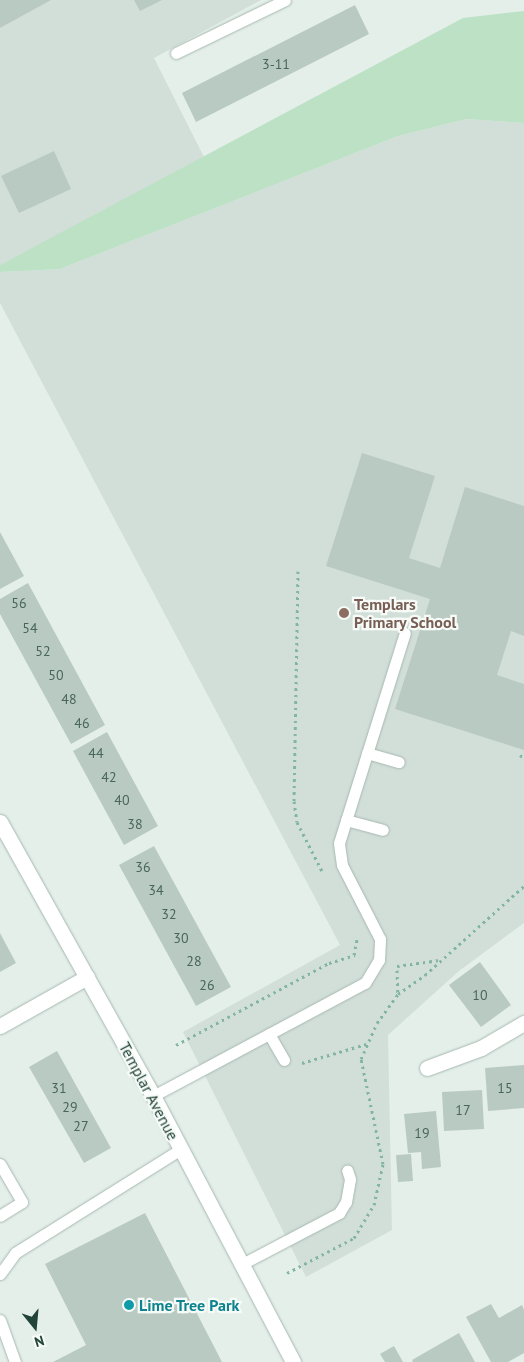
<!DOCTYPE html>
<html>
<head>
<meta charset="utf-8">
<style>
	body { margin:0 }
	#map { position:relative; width:524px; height:1362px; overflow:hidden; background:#e4efea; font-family:"PT Sans",sans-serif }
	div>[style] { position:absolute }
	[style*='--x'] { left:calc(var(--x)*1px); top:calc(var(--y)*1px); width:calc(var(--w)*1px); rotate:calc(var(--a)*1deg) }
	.built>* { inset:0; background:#d2dfd9 }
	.green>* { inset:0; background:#bce1c5 }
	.building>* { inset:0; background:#b9cac3 }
	.path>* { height:3px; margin-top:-1.5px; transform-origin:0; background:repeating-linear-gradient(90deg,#82b5a3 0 2.5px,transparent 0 6.5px) }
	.roads { filter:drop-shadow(0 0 1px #a6b8b1) drop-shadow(0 0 1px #a6b8b1) }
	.lane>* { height:11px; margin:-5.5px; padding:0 5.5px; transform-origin:5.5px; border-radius:5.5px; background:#fff }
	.street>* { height:15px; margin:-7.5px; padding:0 7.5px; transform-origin:7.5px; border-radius:7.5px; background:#fff }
	.secondary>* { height:15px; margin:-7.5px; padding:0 7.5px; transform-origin:7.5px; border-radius:7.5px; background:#fff }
	.dots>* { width:14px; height:14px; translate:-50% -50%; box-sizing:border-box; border:2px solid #f6fbf8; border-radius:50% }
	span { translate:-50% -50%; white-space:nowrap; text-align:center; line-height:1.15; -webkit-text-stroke:4.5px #f6fbf8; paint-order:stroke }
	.number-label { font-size:14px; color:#48655c }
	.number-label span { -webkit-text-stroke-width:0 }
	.education-label { font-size:16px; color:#785e54; font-weight:700 }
	.left { translate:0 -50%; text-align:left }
	.street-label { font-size:16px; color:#224339 }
	.culture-label { font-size:16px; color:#0d838f; font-weight:700 }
	.north { position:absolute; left:10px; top:1302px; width:50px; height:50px; -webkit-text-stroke:4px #f6fbf8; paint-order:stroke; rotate:163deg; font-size:14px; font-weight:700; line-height:20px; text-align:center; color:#224339 }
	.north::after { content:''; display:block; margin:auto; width:18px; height:22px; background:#224339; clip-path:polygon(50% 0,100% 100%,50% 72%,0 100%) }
</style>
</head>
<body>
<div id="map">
	<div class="built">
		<i style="clip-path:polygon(0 0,261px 0,154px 58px,205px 159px,0 265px)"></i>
		<i style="clip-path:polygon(466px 119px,524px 123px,524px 923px,459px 971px,388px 1035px,392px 1230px,306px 1277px,183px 1032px,340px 945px,0 303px,0 272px,60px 269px,398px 136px)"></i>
	</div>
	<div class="green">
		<i style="clip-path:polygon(524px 11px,524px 123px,466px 119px,398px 136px,60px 269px,0 272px,0 265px,463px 18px)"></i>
	</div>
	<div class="building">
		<i style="clip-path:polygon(0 0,51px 0,0 28px)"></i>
		<i style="clip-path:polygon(134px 0,162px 0,140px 11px)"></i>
		<i style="clip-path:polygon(355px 5px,369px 34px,196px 122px,182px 93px)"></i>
		<i style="clip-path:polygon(54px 151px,71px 189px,19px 213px,1px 176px)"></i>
		<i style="clip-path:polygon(362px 453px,435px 476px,409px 558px,440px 568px,465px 487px,524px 506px,524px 636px,511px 631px,497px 675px,524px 684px,524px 750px,395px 709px,430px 599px,326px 566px)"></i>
		<i style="clip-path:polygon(0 532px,24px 576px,0 589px)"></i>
		<i style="clip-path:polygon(28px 583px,105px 725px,71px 744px,0 614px,0 599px)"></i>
		<i style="clip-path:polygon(107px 732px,158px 826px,124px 845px,73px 751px)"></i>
		<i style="clip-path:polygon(154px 846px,231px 987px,196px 1006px,119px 865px)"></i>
		<i style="clip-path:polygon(0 933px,16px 963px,0 972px)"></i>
		<i style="clip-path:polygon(480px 962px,511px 1005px,481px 1027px,449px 985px)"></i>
		<i style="clip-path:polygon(57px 1051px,111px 1148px,84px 1163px,29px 1067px)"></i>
		<i style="clip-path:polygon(524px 1065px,524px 1108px,488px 1111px,485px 1068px)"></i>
		<i style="clip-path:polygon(482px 1090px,484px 1129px,444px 1131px,442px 1092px)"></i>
		<i style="clip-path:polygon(436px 1111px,441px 1167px,422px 1169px,421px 1152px,408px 1153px,404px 1114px)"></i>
		<i style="clip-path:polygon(411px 1154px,413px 1181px,398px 1182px,396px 1155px)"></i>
		<i style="clip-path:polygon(145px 1213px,222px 1362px,53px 1362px,86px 1345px,45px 1264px)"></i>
		<i style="clip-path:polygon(491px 1304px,499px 1318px,522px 1305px,524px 1310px,524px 1353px,508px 1362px,491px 1362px,466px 1317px)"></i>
		<i style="clip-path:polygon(459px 1333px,475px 1362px,413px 1362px,412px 1360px)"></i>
		<i style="clip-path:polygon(394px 1346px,403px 1362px,385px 1362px,380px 1354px)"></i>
	</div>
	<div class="path">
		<i style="--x:298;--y:571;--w:230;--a:91"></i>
		<i style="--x:294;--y:801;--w:21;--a:82"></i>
		<i style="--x:297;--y:822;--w:55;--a:63"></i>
		<i style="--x:520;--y:755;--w:5;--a:37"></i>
		<i style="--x:354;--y:955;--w:16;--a:-79"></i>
		<i style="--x:397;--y:966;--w:43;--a:-7.9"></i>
		<i style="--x:397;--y:970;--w:23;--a:88"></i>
		<i style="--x:176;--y:1045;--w:174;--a:-28.2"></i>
		<i style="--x:329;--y:963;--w:27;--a:-17"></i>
		<i style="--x:302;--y:1063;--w:67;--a:-16.5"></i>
		<i style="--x:287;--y:1273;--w:76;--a:-27.6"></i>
		<i style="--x:354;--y:1238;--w:39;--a:-59"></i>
		<i style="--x:374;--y:1205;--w:42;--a:-77.6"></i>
		<i style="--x:383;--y:1164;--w:107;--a:-101.8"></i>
		<i style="--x:361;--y:1059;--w:39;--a:-66"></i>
		<i style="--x:377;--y:1023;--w:36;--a:-54"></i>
		<i style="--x:398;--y:994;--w:33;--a:-35"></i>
		<i style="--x:425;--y:975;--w:133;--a:-42"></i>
	</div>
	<div class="roads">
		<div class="lane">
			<i style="--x:176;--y:53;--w:121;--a:-25.9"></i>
			<i style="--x:367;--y:753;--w:33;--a:16"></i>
			<i style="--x:346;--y:820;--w:38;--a:15"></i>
			<i style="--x:269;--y:1034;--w:30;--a:60"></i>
			<i style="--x:153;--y:1096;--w:240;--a:-28.1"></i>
			<i style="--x:365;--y:983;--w:27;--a:-59"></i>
			<i style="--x:379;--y:960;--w:21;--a:-87"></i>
			<i style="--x:380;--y:939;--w:83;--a:-117.2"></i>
			<i style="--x:342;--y:865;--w:22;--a:-98"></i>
			<i style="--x:339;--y:843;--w:220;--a:-72.6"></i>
			<i style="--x:0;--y:1164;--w:44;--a:59.9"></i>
			<i style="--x:22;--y:1202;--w:26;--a:148"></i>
			<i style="--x:242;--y:1264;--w:110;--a:-27.7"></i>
			<i style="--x:339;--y:1213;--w:13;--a:-58"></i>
			<i style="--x:346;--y:1202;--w:23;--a:-80"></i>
			<i style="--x:350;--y:1179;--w:9;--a:-108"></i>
			<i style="--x:0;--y:1274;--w:26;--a:-54"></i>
			<i style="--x:15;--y:1253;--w:196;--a:-32.1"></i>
			<i style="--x:0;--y:1320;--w:45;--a:70.3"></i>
		</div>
		<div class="street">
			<i style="--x:0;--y:1026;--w:100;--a:-29.4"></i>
			<i style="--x:427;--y:1068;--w:58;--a:-20.3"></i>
			<i style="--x:481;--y:1048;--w:50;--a:-30.2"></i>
		</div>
		<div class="secondary">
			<i style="--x:0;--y:822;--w:314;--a:60.8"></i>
			<i style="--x:153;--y:1096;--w:301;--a:62.2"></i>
		</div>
	</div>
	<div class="dots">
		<i style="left:344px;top:613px;background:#8d6e63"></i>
		<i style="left:129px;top:1305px;background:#0f9aa8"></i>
	</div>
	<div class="number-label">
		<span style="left:276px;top:64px">3-11</span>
		<span style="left:19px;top:603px">56</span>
		<span style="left:30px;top:628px">54</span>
		<span style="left:43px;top:651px">52</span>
		<span style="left:56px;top:675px">50</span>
		<span style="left:69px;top:699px">48</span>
		<span style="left:82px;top:723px">46</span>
		<span style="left:96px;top:753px">44</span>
		<span style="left:109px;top:777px">42</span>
		<span style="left:122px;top:800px">40</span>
		<span style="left:135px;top:824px">38</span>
		<span style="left:143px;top:867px">36</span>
		<span style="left:156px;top:890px">34</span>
		<span style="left:169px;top:914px">32</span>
		<span style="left:181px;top:938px">30</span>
		<span style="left:194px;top:961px">28</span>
		<span style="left:207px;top:985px">26</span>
		<span style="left:480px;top:995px">10</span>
		<span style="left:59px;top:1088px">31</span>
		<span style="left:505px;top:1088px">15</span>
		<span style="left:70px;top:1107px">29</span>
		<span style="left:463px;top:1110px">17</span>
		<span style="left:81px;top:1126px">27</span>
		<span style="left:422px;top:1133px">19</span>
	</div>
	<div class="education-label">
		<span class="left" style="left:354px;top:613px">Templars<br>Primary School</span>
	</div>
	<div class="street-label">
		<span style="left:149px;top:1091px;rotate:62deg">Templar Avenue</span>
	</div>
	<div class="culture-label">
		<span class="left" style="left:139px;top:1305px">Lime Tree Park</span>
	</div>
	<div class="north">N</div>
</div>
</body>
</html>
